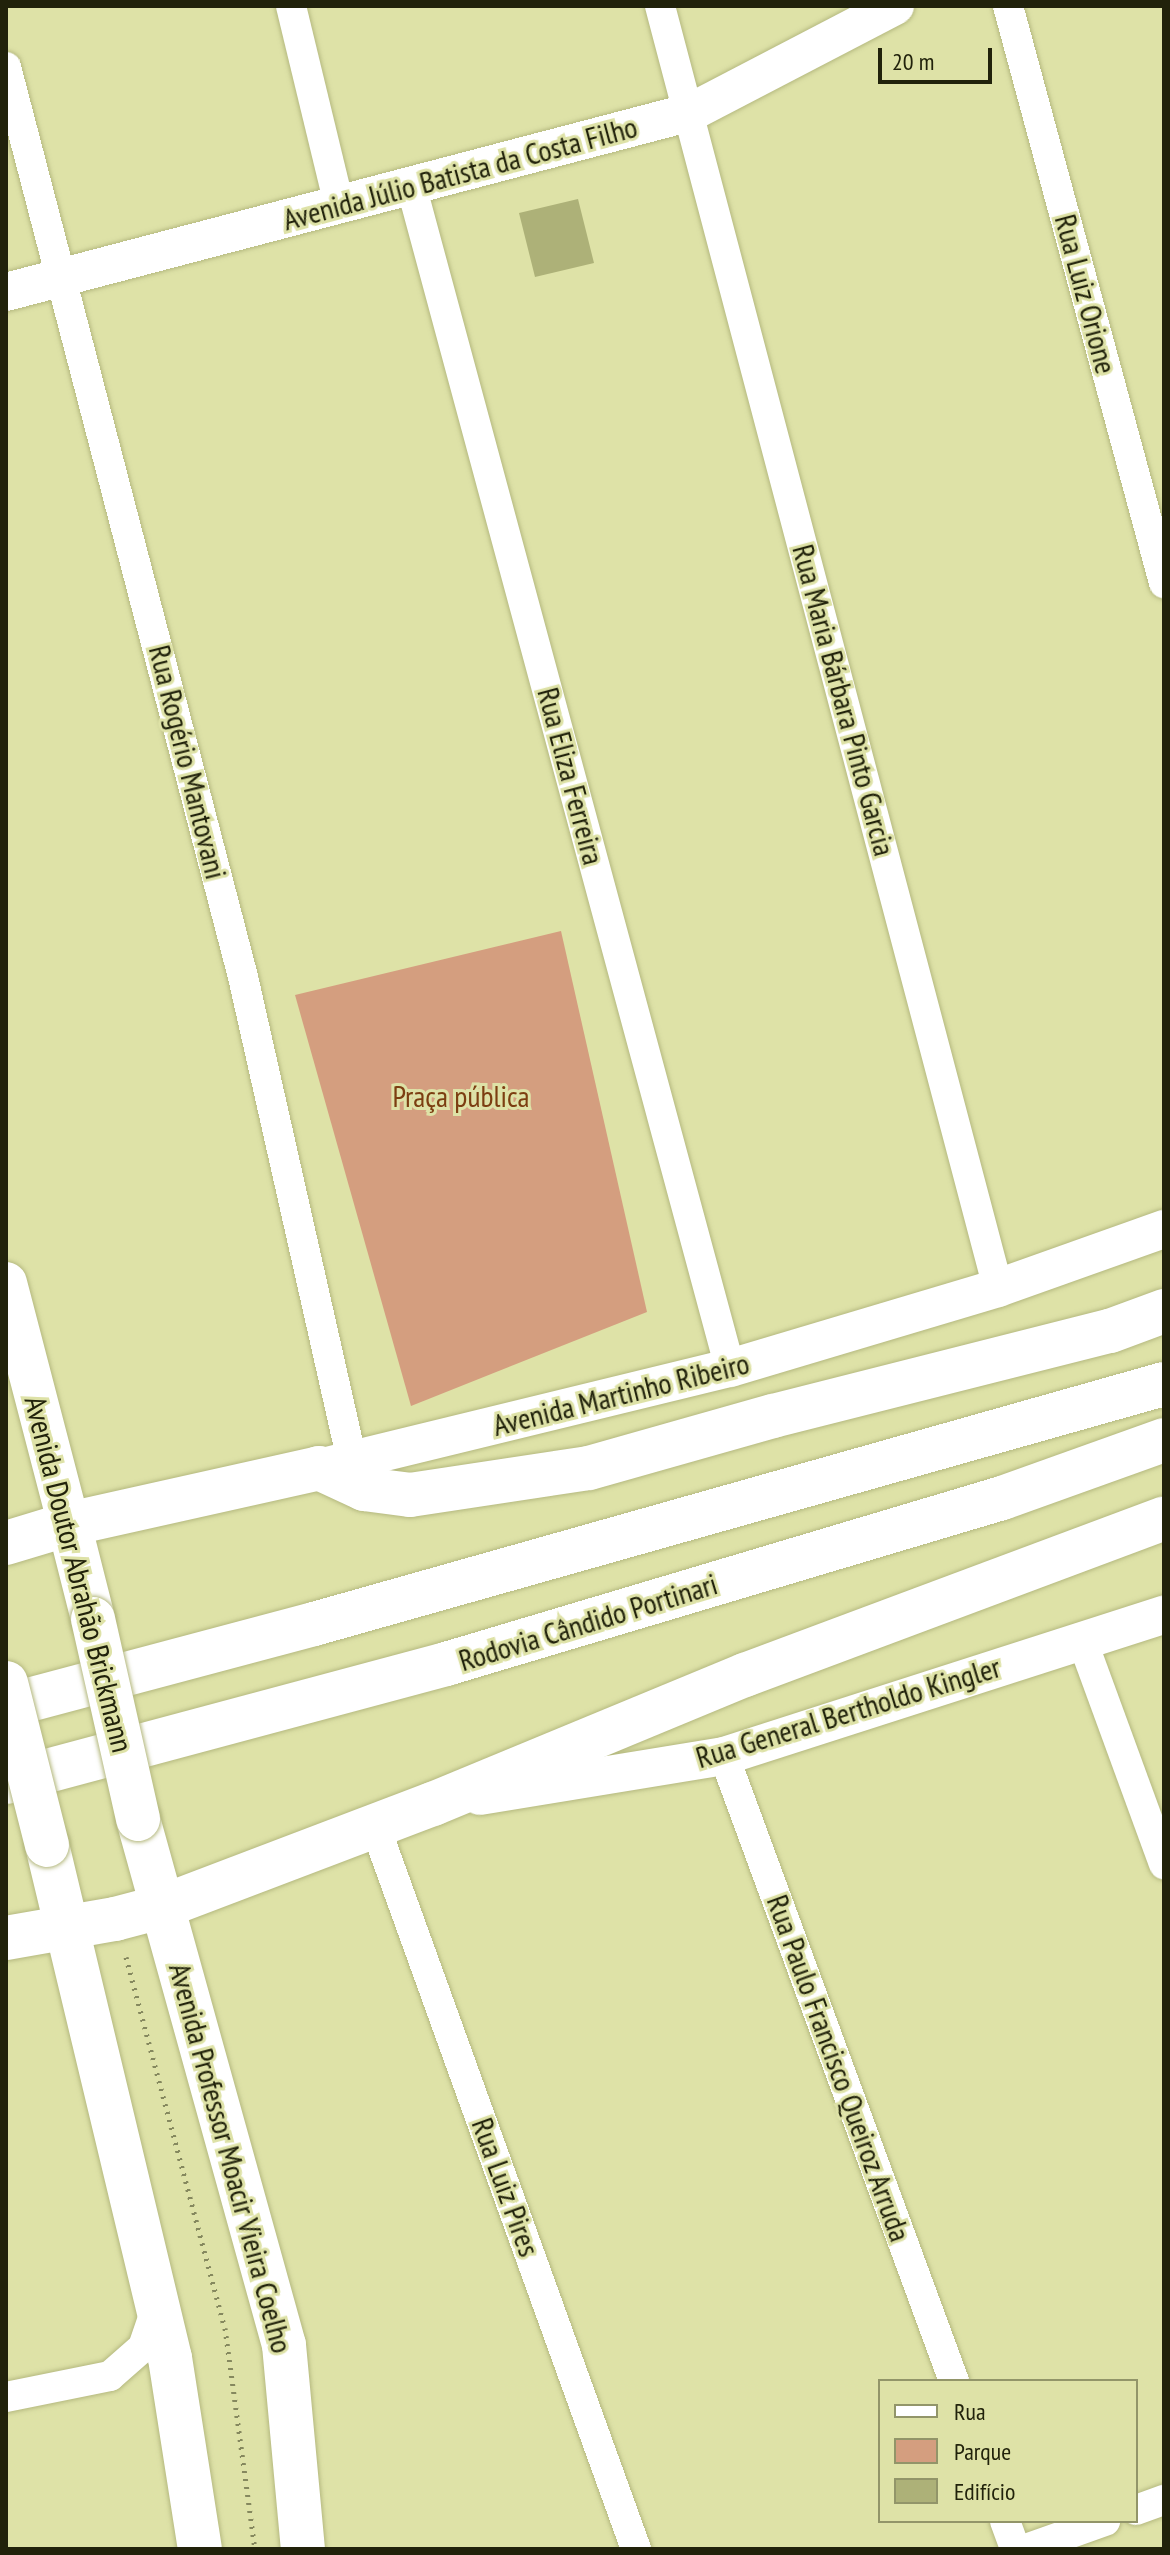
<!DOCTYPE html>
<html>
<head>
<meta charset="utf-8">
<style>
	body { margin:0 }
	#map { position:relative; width:1170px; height:2555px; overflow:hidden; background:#dee2a7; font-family:"PT Sans Narrow",sans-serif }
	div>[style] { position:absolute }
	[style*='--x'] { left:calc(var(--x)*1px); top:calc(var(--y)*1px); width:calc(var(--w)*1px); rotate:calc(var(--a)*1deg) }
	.green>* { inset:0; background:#d49e7f }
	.building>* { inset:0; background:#adb178 }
	.path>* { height:5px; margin-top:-2.5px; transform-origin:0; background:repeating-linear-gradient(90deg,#85885e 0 2px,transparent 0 8px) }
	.roads { filter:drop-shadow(0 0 2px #b5b980) drop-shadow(0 0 2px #b5b980) }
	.minor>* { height:30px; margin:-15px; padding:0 15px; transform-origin:15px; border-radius:15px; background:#fff }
	.tertiary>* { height:38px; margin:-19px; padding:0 19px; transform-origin:19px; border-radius:19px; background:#fff }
	.secondary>* { height:42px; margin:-21px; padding:0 21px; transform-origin:21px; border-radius:21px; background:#fff }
	.primary>* { height:44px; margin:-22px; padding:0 22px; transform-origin:22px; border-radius:22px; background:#fff }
	.motorway>* { height:44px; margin:-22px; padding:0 22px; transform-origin:22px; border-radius:22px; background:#fff }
	.bridges { filter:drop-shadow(0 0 2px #b5b980) drop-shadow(0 0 2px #b5b980) }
	.primary-bridge>* { height:44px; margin:-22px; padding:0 22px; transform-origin:22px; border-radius:22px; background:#fff }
	span { translate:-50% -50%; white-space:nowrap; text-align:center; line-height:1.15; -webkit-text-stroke:6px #dee2a7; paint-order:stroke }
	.street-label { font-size:30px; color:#21220b }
	.park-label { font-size:30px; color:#7c3e11 }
	.frame { position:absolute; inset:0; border:8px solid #21220b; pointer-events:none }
	.legend { position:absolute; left:878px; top:2379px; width:260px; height:144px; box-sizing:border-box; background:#dee2a7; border:2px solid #929569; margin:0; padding:10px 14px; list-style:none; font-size:24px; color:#21220b }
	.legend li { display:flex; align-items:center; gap:16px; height:40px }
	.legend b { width:40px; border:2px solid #929569 }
	.scale { position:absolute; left:878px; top:48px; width:114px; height:36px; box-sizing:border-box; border:4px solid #21220b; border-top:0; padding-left:10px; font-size:24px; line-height:28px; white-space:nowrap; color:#21220b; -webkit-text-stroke:6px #dee2a7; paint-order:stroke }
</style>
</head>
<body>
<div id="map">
	<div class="green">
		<i style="clip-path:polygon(561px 931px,647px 1312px,411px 1406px,295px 995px)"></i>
	</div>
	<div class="building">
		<i style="clip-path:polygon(578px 199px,594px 263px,535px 277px,519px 213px)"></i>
	</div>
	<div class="path">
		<i style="--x:126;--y:1957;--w:384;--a:75.1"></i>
		<i style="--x:225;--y:2328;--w:223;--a:82.3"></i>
	</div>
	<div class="roads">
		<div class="minor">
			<i style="--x:291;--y:6;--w:204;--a:76.4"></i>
			<i style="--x:660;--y:6;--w:1326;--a:75.23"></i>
			<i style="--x:1008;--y:6;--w:598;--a:74.87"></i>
			<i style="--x:6;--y:67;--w:940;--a:75.4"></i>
			<i style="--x:243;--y:977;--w:497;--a:77.3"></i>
			<i style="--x:411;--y:185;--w:1225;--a:74.91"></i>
			<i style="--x:1082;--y:1640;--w:239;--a:69.9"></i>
			<i style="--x:724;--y:1756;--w:666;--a:69.8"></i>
			<i style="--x:375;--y:1826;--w:769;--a:70.15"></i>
			<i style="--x:6;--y:2397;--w:106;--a:-11.4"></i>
			<i style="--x:110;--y:2376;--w:44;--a:-41.3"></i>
			<i style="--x:143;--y:2347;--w:43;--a:-71.1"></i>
			<i style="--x:1136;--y:2510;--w:30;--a:-20"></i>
			<i style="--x:1005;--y:2521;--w:30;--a:70"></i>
			<i style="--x:1026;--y:2549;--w:84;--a:-19.5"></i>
		</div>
		<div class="tertiary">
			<i style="--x:6;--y:292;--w:708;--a:-14.72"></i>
			<i style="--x:691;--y:112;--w:230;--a:-27.5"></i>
			<i style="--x:319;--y:1468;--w:423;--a:-13.7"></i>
			<i style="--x:730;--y:1368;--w:280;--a:-16.6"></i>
			<i style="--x:998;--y:1288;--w:176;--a:-19.6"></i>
			<i style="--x:480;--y:1796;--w:247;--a:-9.3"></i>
			<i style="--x:724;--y:1756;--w:462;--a:-17.8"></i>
		</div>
		<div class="secondary">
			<i style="--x:6;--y:1283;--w:249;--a:75.4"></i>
		</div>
		<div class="primary">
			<i style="--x:69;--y:1524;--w:98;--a:75.8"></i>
			<i style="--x:6;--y:1543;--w:66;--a:-16.8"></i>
			<i style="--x:69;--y:1524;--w:256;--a:-12.6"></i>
			<i style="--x:138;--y:1819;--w:546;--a:74.49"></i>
			<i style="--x:284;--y:2345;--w:205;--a:84.7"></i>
			<i style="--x:47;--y:1845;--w:528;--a:76.52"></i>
			<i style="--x:170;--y:2358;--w:193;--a:81.1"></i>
			<i style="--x:6;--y:1938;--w:111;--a:-9.9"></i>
			<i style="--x:115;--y:1919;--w:51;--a:-14.9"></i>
			<i style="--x:164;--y:1906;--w:288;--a:-20.8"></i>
		</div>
		<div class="motorway">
			<i style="--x:319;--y:1468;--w:50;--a:25"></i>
			<i style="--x:364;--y:1489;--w:46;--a:7.4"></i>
			<i style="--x:410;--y:1495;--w:181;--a:-8.6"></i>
			<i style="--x:589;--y:1468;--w:191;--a:-15.8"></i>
			<i style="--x:773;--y:1416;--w:348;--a:-14.2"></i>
			<i style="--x:1110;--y:1331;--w:58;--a:-20.3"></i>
			<i style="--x:6;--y:1706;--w:319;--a:-14.9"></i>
			<i style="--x:314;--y:1624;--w:883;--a:-15.77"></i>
			<i style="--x:6;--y:1782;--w:456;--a:-15"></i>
			<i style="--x:446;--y:1664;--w:580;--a:-16.62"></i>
			<i style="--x:1002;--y:1498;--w:172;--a:-19.7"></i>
			<i style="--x:433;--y:1804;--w:338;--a:-22.5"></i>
			<i style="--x:745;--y:1675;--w:447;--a:-20.5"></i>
		</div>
	</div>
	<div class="bridges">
		<div class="primary-bridge">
			<i style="--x:93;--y:1619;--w:205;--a:77.3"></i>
			<i style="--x:6;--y:1683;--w:167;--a:75.8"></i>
		</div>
	</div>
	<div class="street-label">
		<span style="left:460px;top:173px;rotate:-15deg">Avenida Júlio Batista da Costa Filho</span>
		<span style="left:1086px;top:294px;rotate:75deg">Rua Luiz Orione</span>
		<span style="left:844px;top:700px;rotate:75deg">Rua Maria Bárbara Pinto Garcia</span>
		<span style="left:188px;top:762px;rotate:76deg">Rua Rogério Mantovani</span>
		<span style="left:571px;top:776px;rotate:75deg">Rua Eliza Ferreira</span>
		<span style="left:621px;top:1394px;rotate:-14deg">Avenida Martinho Ribeiro</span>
		<span style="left:79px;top:1574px;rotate:76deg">Avenida Doutor Abrahão Brickmann</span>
		<span style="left:588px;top:1622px;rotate:-17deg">Rodovia Cândido Portinari</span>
		<span style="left:848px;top:1712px;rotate:-17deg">Rua General Bertholdo Kingler</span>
		<span style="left:839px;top:2068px;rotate:70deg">Rua Paulo Francisco Queiroz Arruda</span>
		<span style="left:231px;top:2158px;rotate:75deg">Avenida Professor Moacir Vieira Coelho</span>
		<span style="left:506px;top:2187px;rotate:70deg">Rua Luiz Pires</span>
	</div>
	<div class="park-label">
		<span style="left:461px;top:1096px">Praça pública</span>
	</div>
	<div class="frame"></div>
	<ul class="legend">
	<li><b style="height:10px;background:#fff"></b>Rua</li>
	<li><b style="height:22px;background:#d49e7f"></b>Parque</li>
	<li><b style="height:22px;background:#adb178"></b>Edifício</li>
	</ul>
	<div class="scale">20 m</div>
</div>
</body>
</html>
